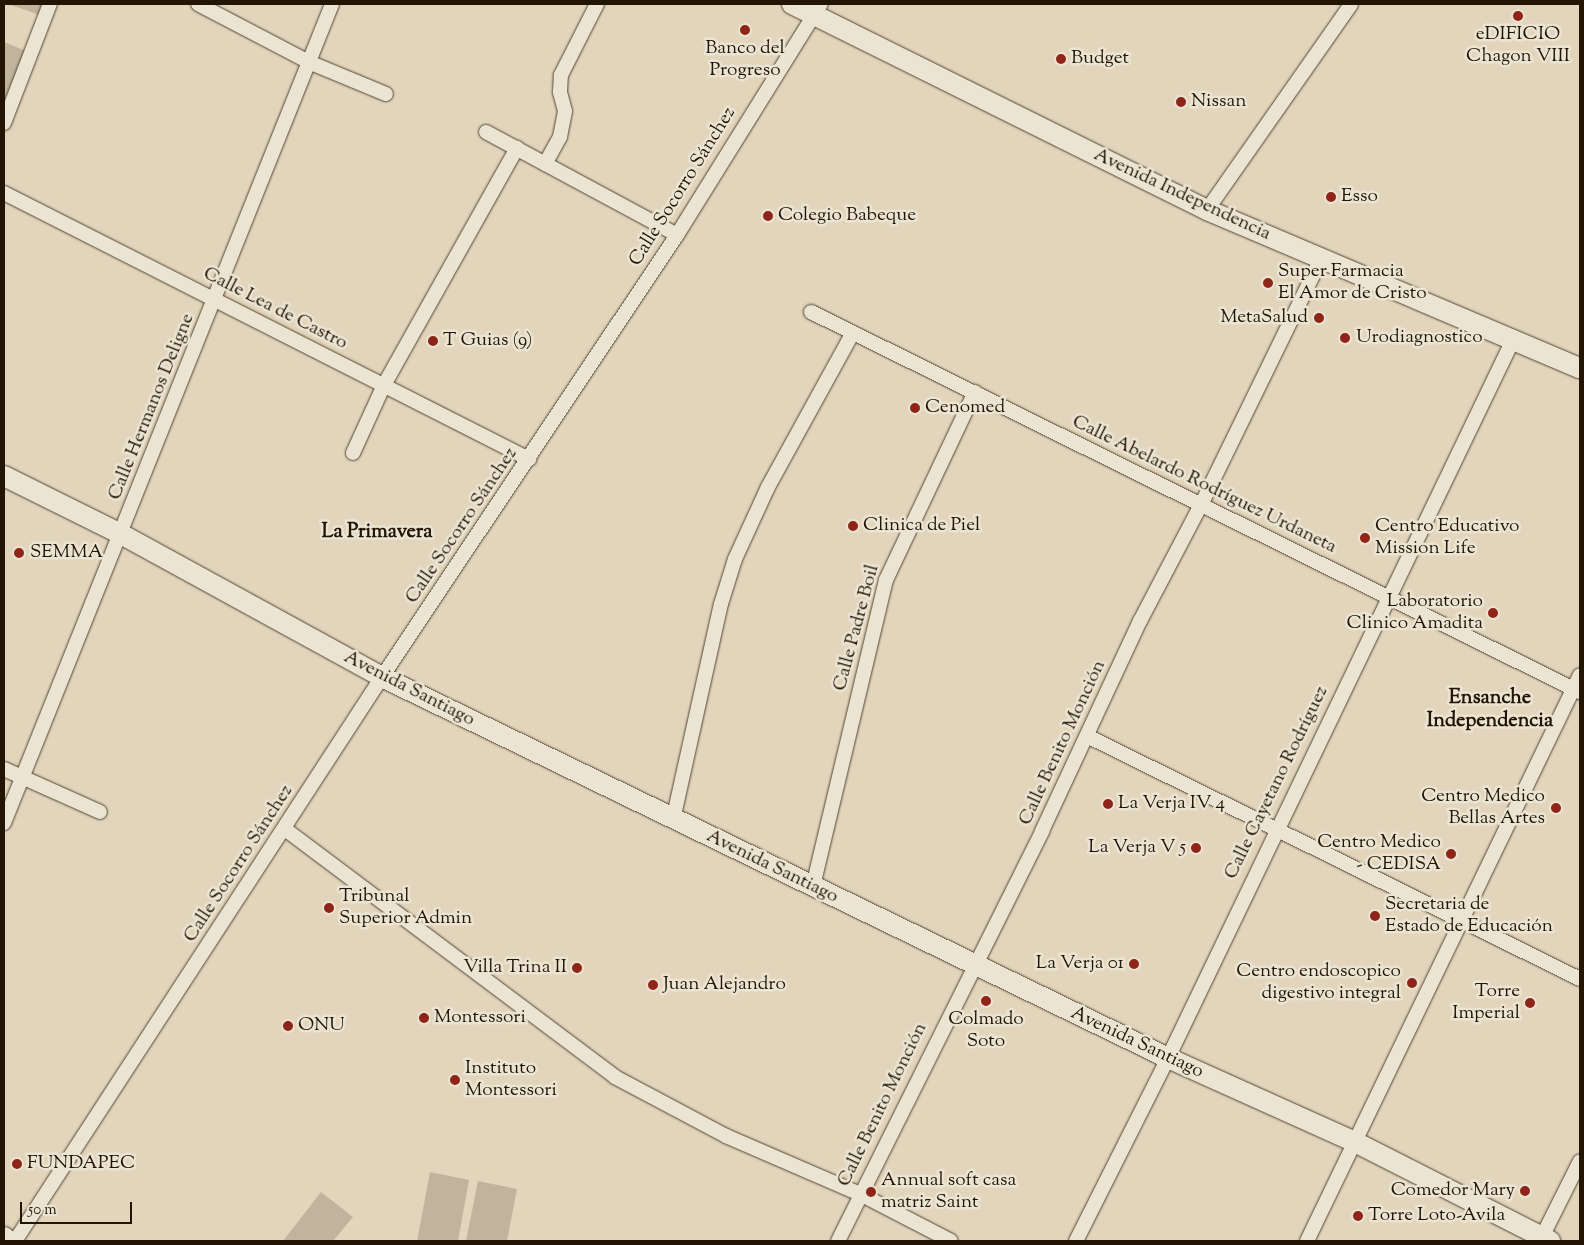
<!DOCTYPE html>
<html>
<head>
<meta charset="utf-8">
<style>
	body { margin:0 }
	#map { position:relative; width:1584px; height:1245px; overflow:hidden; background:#e2d5bc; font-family:"Sorts Mill Goudy",serif }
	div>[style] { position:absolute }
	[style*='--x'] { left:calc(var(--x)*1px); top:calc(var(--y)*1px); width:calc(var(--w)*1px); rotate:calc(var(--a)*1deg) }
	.green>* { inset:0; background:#c1b49d }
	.roads { filter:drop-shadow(0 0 1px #524531) drop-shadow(0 0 1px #524531) }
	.street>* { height:14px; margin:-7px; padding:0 7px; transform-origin:7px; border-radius:7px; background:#ece4d3 }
	.secondary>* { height:20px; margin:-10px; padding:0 10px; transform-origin:10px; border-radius:10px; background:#ece4d3 }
	.dots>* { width:14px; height:14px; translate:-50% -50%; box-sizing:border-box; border:2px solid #ece4d3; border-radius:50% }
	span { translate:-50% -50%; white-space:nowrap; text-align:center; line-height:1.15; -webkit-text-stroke:5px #ece4d3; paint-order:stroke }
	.poi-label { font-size:19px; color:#221503 }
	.left { translate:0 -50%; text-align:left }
	.right { translate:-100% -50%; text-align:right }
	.street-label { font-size:19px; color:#221503 }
	.neighbourhood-label { font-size:20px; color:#221503; font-weight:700 }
	.frame { position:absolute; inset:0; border:5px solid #221503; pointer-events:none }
	.scale { position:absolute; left:20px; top:1202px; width:112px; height:22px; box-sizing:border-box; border:2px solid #221503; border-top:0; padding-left:6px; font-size:15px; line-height:18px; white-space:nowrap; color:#221503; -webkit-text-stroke:4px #ece4d3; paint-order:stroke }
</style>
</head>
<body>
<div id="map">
	<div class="green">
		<i style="clip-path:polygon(8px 4px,44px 4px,40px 15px)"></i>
		<i style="clip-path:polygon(4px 42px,26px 51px,4px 100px)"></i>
		<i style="clip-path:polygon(430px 1172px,469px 1180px,458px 1241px,417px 1241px)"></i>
		<i style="clip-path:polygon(478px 1181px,517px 1189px,507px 1241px,466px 1241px)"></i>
		<i style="clip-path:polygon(321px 1192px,353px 1217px,333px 1241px,283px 1241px)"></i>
	</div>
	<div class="roads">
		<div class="street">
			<i style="--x:198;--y:4;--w:127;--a:27.6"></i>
			<i style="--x:311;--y:63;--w:81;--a:22.5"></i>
			<i style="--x:4;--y:123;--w:128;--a:-68.9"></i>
			<i style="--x:486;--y:132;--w:217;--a:28.3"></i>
			<i style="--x:545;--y:164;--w:31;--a:-61"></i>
			<i style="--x:560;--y:137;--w:26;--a:-79"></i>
			<i style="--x:565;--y:111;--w:20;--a:-105"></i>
			<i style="--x:560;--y:92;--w:17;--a:-87"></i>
			<i style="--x:561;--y:75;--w:80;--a:-63.1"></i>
			<i style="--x:4;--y:193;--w:589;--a:26.87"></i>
			<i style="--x:1207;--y:210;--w:251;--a:-55"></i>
			<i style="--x:811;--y:312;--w:858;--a:26.3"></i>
			<i style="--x:353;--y:453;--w:75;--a:-65.5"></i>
			<i style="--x:384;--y:385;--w:272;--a:-60.7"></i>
			<i style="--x:1089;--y:737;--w:547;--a:26.24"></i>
			<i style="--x:4;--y:769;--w:105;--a:24.1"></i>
			<i style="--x:673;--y:820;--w:221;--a:-77.5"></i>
			<i style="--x:721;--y:604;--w:47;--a:-72.7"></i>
			<i style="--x:735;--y:559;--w:79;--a:-65.4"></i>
			<i style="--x:768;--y:487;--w:175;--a:-61.2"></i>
			<i style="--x:4;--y:823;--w:882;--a:-68.17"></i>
			<i style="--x:285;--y:829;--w:413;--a:36.9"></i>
			<i style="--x:615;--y:1077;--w:126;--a:28"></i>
			<i style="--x:726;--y:1136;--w:146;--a:23.4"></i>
			<i style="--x:860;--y:1194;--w:102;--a:27.3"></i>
			<i style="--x:813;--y:886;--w:315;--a:-76.6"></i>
			<i style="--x:886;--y:580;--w:208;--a:-64.7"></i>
			<i style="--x:15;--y:1241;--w:673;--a:-56.95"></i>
			<i style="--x:382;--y:677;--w:531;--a:-56.28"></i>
			<i style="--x:677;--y:235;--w:272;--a:-58.1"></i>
			<i style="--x:838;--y:1241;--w:458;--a:-63.5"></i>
			<i style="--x:1042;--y:831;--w:232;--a:-65"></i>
			<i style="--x:1140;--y:621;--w:131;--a:-62.3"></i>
			<i style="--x:1201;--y:505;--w:274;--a:-64"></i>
			<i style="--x:1076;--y:1241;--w:205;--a:-63.3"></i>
			<i style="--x:1168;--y:1058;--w:797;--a:-64.34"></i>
			<i style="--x:1307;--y:1241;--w:628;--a:-64.25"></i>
			<i style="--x:1540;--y:1241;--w:89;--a:-63.4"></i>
		</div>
		<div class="secondary">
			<i style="--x:792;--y:4;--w:463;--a:26.4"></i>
			<i style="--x:1207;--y:210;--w:405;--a:23"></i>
			<i style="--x:4;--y:476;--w:131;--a:26.4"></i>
			<i style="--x:121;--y:534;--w:298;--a:28.7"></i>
			<i style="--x:382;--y:677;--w:873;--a:25.86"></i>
			<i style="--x:1168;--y:1058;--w:205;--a:24.2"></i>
			<i style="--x:1355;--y:1142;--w:219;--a:26.9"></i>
			<i style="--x:4;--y:1237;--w:6;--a:39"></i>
		</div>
	</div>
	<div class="dots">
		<i style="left:1518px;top:16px;background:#8f2418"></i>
		<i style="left:745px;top:30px;background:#8f2418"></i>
		<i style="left:1061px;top:59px;background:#8f2418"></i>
		<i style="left:1181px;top:102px;background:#8f2418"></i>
		<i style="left:1331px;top:197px;background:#8f2418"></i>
		<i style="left:768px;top:216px;background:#8f2418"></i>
		<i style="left:1268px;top:283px;background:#8f2418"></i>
		<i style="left:1319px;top:318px;background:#8f2418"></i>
		<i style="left:1345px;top:338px;background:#8f2418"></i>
		<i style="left:433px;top:341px;background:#8f2418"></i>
		<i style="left:915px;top:408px;background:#8f2418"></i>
		<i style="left:853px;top:526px;background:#8f2418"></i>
		<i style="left:1365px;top:538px;background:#8f2418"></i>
		<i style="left:19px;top:553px;background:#8f2418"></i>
		<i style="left:1493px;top:613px;background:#8f2418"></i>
		<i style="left:1108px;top:804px;background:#8f2418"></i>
		<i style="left:1556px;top:808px;background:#8f2418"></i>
		<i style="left:1196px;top:848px;background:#8f2418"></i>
		<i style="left:1451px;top:854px;background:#8f2418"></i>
		<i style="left:329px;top:908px;background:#8f2418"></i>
		<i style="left:1375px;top:916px;background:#8f2418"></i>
		<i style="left:1134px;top:964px;background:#8f2418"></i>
		<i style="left:577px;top:968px;background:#8f2418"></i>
		<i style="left:1412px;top:983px;background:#8f2418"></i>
		<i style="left:653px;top:985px;background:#8f2418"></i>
		<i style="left:986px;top:1001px;background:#8f2418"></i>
		<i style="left:1530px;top:1003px;background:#8f2418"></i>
		<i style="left:424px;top:1018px;background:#8f2418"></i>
		<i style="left:288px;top:1026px;background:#8f2418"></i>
		<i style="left:455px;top:1080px;background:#8f2418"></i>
		<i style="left:17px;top:1164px;background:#8f2418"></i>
		<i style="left:1525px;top:1191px;background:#8f2418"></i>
		<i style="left:871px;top:1192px;background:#8f2418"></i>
		<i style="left:1358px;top:1216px;background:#8f2418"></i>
	</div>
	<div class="poi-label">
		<span style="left:1518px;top:46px">eDIFICIO<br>Chagon VIII</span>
		<span style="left:745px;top:60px">Banco del<br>Progreso</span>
		<span class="left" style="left:1071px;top:59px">Budget</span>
		<span class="left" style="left:1191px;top:102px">Nissan</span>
		<span class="left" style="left:1341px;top:197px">Esso</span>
		<span class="left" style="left:778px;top:216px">Colegio Babeque</span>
		<span class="left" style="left:1278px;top:283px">Super Farmacia<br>El Amor de Cristo</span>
		<span class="right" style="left:1308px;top:318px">MetaSalud</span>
		<span class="left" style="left:1356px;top:338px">Urodiagnostico</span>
		<span class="left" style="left:443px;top:341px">T Guias (9)</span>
		<span class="left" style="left:925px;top:408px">Cenomed</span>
		<span class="left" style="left:863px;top:526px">Clinica de Piel</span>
		<span class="left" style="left:1375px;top:538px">Centro Educativo<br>Mission Life</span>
		<span class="left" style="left:30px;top:553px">SEMMA</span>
		<span class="right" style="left:1483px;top:613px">Laboratorio<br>Clinico Amadita</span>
		<span class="right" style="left:1545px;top:808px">Centro Medico<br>Bellas Artes</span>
		<span class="left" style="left:1118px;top:804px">La Verja IV 4</span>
		<span class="right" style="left:1441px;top:854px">Centro Medico<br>- CEDISA</span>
		<span class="right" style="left:1186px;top:848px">La Verja V 5</span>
		<span class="left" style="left:339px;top:908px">Tribunal<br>Superior Admin</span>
		<span class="left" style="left:1385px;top:916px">Secretaria de<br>Estado de Educación</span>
		<span class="right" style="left:1124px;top:964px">La Verja 01</span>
		<span class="right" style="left:567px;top:968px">Villa Trina II</span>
		<span class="right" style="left:1401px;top:983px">Centro endoscopico<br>digestivo integral</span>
		<span class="left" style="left:663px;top:985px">Juan Alejandro</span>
		<span class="right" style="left:1520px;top:1003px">Torre<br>Imperial</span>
		<span class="left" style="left:434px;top:1018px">Montessori</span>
		<span style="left:986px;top:1031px">Colmado<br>Soto</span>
		<span class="left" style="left:298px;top:1026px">ONU</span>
		<span class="left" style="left:465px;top:1080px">Instituto<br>Montessori</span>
		<span class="left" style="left:27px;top:1164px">FUNDAPEC</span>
		<span class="left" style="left:881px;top:1192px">Annual soft casa<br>matriz Saint</span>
		<span class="right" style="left:1515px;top:1191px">Comedor Mary</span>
		<span class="left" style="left:1368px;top:1216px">Torre Loto-Avila</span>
	</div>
	<div class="street-label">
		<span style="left:683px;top:187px;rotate:-58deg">Calle Socorro Sánchez</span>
		<span style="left:1182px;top:195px;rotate:25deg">Avenida Independencia</span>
		<span style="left:275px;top:309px;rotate:27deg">Calle Lea de Castro</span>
		<span style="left:152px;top:407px;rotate:-68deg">Calle Hermanos Deligne</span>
		<span style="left:1204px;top:485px;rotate:26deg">Calle Abelardo Rodríguez Urdaneta</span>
		<span style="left:462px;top:526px;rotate:-56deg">Calle Socorro Sánchez</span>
		<span style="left:857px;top:628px;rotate:-75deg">Calle Padre Boil</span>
		<span style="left:409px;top:689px;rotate:27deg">Avenida Santiago</span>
		<span style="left:1063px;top:743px;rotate:-65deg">Calle Benito Monción</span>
		<span style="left:1277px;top:783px;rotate:-64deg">Calle Cayetano Rodríguez</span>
		<span style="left:239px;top:864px;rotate:-57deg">Calle Socorro Sánchez</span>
		<span style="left:772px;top:867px;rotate:26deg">Avenida Santiago</span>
		<span style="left:1137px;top:1043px;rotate:25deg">Avenida Santiago</span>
		<span style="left:883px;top:1105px;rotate:-64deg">Calle Benito Monción</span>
	</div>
	<div class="neighbourhood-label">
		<span style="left:377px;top:532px">La Primavera</span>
		<span style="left:1490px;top:710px">Ensanche<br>Independencia</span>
	</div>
	<div class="frame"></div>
	<div class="scale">50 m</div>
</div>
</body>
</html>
